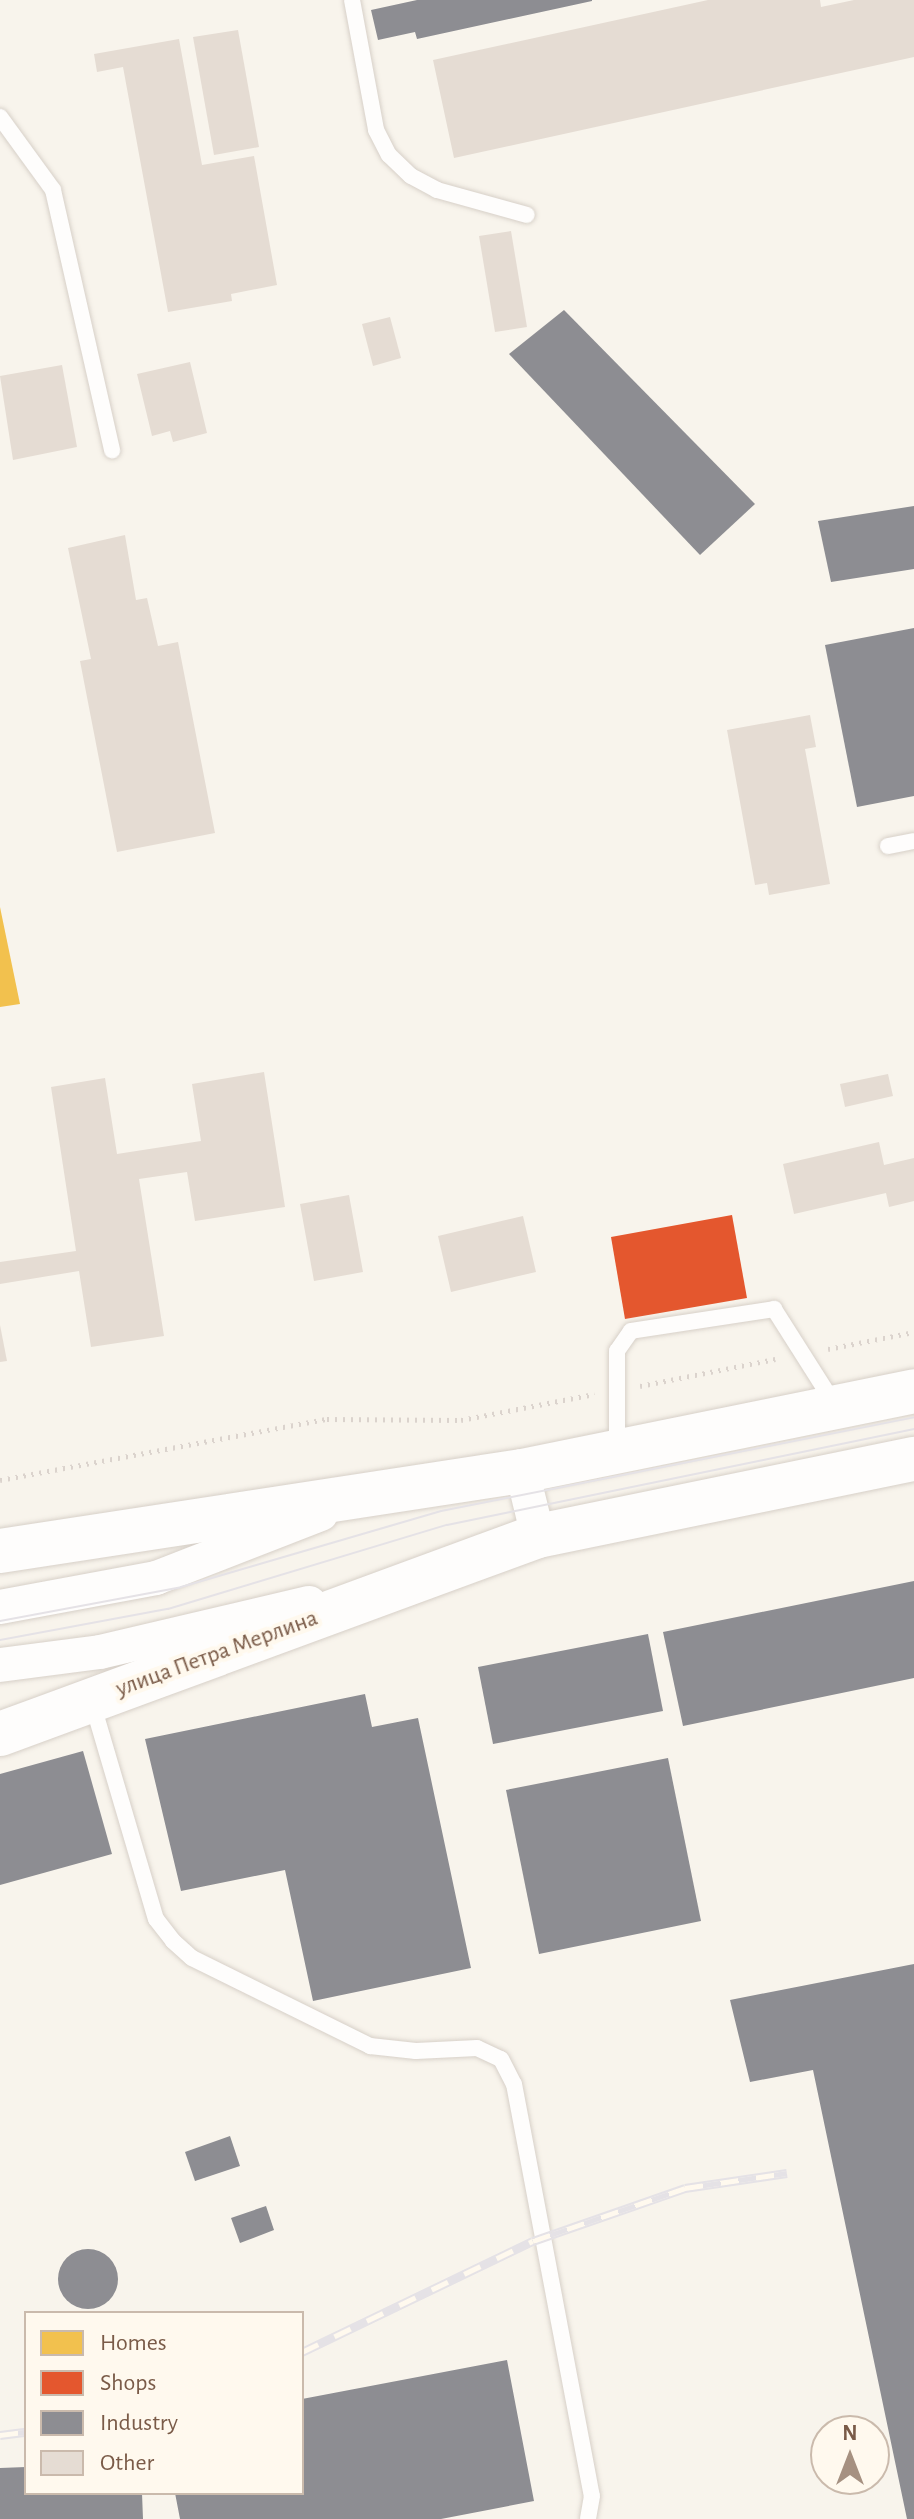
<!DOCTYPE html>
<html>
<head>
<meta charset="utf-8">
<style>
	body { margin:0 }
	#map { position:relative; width:914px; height:2519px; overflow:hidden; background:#f8f4ec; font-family:"Alegreya Sans",sans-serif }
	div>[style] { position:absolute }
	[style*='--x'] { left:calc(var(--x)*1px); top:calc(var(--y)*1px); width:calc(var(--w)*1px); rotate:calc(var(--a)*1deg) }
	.homes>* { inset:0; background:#f2c14e }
	.shops>* { inset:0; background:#e4572e }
	.industry>* { inset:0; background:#8d8d92 }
	.round { border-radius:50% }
	.building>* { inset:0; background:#e5dcd3 }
	.path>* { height:5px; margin-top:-2.5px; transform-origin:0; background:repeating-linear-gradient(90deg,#dbd3cd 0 2px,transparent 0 8px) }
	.roads { filter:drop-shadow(0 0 2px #d7d0c8) drop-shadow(0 0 2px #d7d0c8) }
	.service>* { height:16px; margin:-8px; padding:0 8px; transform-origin:8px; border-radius:8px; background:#fefdfc }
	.minor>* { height:34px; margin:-17px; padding:0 17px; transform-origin:17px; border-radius:17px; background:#fefdfc }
	.secondary>* { height:44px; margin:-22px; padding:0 22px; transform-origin:22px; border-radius:22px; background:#fefdfc }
	.tram>* { height:2px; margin:-1px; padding:0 1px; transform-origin:1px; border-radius:1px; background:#e5e2e6 }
	.rail>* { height:9px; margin-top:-4.5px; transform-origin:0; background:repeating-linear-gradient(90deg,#fff9ee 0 18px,#e5e2e6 0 36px); box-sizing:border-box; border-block:2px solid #e5e2e6 }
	span { translate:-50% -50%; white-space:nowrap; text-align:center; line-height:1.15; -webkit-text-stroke:8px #fff9ee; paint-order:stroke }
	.street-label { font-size:24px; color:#7a5b48 }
	.legend { position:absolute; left:24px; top:2311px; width:280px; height:184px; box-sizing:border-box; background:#fff9ee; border:2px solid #cabaac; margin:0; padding:10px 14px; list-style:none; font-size:24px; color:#7a5b48 }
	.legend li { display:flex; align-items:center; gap:16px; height:40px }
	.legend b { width:40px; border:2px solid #cabaac }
	.north { position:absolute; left:810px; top:2415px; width:80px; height:80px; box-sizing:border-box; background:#fff9ee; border:2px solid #cabaac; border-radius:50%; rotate:0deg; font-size:22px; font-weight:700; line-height:32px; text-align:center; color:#7a5b48 }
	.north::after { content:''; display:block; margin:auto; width:28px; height:36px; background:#a69181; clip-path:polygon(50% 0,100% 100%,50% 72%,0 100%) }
</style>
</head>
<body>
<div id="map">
	<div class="homes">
		<i style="clip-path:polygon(0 907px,20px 1004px,0 1007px)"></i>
	</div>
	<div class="shops">
		<i style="clip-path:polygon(732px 1215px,747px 1298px,625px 1319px,611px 1237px)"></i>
	</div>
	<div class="industry">
		<i style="clip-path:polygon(417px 0,592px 0,592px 1px,417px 39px,415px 32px,378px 40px,371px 10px)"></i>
		<i style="clip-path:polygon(564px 310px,755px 504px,700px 555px,509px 354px)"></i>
		<i style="clip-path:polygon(914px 506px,914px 569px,831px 582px,818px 521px)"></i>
		<i style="clip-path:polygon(914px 628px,914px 796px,857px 807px,825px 645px)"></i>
		<i style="clip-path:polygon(914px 1581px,914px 1678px,683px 1726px,663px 1632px)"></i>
		<i style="clip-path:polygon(648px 1634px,663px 1711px,493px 1744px,478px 1667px)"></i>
		<i style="clip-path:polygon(365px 1694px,372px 1727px,418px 1718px,471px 1968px,313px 2001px,285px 1870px,181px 1891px,145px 1739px)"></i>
		<i style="clip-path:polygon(83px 1751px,112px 1854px,0 1885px,0 1774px)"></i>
		<i style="clip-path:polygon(668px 1758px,701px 1921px,539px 1954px,506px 1790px)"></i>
		<i style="clip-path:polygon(914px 1964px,914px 2519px,907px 2519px,813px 2070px,750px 2082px,730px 2000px)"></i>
		<i style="clip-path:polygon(230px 2136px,240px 2166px,195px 2181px,185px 2152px)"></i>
		<i style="clip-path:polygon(266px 2206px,274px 2230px,240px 2243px,231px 2218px)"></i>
		<i class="round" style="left:58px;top:2249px;width:60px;height:60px"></i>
		<i style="clip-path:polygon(507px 2360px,534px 2501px,441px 2519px,180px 2519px,175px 2493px,302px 2493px,302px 2399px)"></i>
		<i style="clip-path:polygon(26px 2467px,26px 2493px,142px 2493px,143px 2519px,0 2519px,0 2468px)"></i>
	</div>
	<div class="building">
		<i style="clip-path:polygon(708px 0,820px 0,821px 7px,854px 0,914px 0,914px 57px,454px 158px,433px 60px)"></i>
		<i style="clip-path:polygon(238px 30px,259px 147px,214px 155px,193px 37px)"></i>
		<i style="clip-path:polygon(179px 39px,202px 165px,254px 156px,277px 285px,231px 294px,232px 301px,168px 312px,123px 67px,97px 72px,94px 54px)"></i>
		<i style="clip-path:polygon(511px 231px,527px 327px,495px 332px,479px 236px)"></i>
		<i style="clip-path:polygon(390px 317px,401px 358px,373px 366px,362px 324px)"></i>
		<i style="clip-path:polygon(190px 362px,207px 433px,173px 442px,170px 431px,152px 436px,137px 374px)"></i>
		<i style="clip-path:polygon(62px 365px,77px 447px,13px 460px,0 376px)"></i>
		<i style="clip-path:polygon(125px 535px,136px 600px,147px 598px,158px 646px,178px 642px,215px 833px,117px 852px,80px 661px,91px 659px,68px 548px)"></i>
		<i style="clip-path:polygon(810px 715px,816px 747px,805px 749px,830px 884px,769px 895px,767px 883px,755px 885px,727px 730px)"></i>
		<i style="clip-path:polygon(264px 1072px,285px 1207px,195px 1221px,187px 1172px,139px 1179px,164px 1336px,91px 1347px,79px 1271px,0 1284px,0 1262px,76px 1251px,51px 1087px,105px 1078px,117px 1154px,201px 1141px,192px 1084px)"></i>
		<i style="clip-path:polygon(888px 1074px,893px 1096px,845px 1107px,840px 1084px)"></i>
		<i style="clip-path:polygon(879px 1142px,884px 1165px,914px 1158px,914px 1201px,889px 1207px,886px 1193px,794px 1214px,783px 1164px)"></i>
		<i style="clip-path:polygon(349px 1195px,363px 1272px,314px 1281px,300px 1204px)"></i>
		<i style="clip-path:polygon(523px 1216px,536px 1272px,451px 1292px,438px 1236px)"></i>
		<i style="clip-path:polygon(0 1325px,7px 1361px,0 1362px)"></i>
	</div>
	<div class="path">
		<i style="--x:828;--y:1349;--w:88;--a:-11.2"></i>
		<i style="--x:640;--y:1386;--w:138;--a:-11.3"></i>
		<i style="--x:0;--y:1480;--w:333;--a:-10.6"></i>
		<i style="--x:327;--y:1419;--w:134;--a:0.4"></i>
		<i style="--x:461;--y:1420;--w:136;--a:-11"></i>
	</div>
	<div class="roads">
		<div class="service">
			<i style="--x:352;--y:0;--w:132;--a:79.5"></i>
			<i style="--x:376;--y:130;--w:28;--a:63"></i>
			<i style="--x:389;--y:155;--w:30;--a:44"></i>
			<i style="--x:411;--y:176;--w:30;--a:28"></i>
			<i style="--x:437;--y:190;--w:93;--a:15.5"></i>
			<i style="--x:0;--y:117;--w:90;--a:54"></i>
			<i style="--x:53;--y:190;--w:267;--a:77.2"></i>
			<i style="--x:888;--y:846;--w:26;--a:-11"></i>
			<i style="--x:617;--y:1450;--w:99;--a:-90"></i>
			<i style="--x:617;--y:1351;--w:24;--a:-55"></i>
			<i style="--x:631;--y:1331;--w:145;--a:-8.7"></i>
			<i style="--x:774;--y:1309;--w:114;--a:57.6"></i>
			<i style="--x:92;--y:1702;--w:226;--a:73.6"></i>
			<i style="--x:156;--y:1919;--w:28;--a:52"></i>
			<i style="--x:173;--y:1941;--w:25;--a:42"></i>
			<i style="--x:192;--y:1958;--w:199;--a:26.3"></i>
			<i style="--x:370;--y:2046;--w:46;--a:6.2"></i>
			<i style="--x:416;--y:2051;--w:61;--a:-2.8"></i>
			<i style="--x:477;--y:2048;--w:26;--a:25"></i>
			<i style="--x:501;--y:2059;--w:28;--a:63"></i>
			<i style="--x:514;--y:2084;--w:419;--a:79.3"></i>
			<i style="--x:592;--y:2496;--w:23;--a:100"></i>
		</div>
		<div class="minor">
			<i style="--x:522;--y:1471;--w:67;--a:76.2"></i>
			<i style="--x:0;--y:1607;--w:159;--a:-10.5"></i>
			<i style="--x:156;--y:1578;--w:177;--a:-21.2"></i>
			<i style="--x:0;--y:1665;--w:101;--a:-7.4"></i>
			<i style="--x:100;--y:1652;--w:215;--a:-13.2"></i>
		</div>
		<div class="secondary">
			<i style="--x:0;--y:1551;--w:528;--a:-8.71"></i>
			<i style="--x:522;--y:1471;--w:400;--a:-11.5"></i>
			<i style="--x:0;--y:1734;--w:573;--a:-20.21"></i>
			<i style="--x:538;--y:1536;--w:384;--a:-11.6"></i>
		</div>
	</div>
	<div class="tram">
		<i style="--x:0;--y:1621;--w:184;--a:-10.6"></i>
		<i style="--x:181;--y:1587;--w:271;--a:-16.3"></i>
		<i style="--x:441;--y:1511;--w:482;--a:-11.2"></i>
		<i style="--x:0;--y:1640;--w:171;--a:-10.5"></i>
		<i style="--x:168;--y:1609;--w:291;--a:-16.8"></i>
		<i style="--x:447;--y:1525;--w:477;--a:-11.6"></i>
	</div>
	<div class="rail">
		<i style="--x:302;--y:2352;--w:256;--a:-25.7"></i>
		<i style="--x:533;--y:2241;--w:161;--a:-19.2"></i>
		<i style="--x:685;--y:2188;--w:103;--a:-8.4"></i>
		<i style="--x:0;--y:2435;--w:26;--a:-7"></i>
	</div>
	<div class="street-label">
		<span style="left:217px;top:1654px;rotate:-20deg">улица Петра Мерлина</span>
	</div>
	<ul class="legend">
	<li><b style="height:22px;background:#f2c14e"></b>Homes</li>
	<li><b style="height:22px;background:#e4572e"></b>Shops</li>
	<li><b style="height:22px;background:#8d8d92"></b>Industry</li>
	<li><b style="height:22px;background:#e5dcd3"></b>Other</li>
	</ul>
	<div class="north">N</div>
</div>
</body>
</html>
